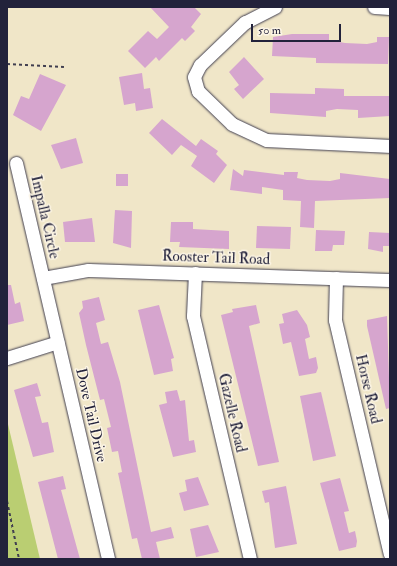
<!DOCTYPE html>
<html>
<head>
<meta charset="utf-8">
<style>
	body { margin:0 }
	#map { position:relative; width:397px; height:566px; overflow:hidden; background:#f0e6c8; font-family:"IM FELL Double Pica",serif }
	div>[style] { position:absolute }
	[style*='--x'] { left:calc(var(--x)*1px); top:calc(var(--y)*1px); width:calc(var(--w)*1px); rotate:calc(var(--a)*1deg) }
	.green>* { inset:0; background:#bace72 }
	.building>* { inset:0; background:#d6a5ce }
	.path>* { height:2px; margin-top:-1px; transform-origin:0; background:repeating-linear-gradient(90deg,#413f50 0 3px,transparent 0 6px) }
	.roads { filter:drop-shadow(0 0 1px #413f50) drop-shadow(0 0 1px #413f50) }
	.minor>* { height:13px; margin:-6.5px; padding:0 6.5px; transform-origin:6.5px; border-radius:6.5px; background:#fff }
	span { translate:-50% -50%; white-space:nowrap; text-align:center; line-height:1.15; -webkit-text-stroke:3px #fcf5e5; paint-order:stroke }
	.street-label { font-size:15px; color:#22223b }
	.frame { position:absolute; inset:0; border:8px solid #22223b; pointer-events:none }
	.scale { position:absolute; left:251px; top:24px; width:90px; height:18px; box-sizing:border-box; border:2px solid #22223b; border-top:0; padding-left:5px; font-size:12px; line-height:14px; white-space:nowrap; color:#22223b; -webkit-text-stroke:3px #fcf5e5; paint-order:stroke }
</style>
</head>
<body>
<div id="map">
	<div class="green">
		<i style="clip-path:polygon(7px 420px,40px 559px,7px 559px)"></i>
	</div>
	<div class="building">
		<i style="clip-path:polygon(150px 7px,194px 7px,201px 14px,191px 27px,195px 31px,185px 41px,182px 38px,159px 61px,156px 57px,145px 68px,128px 51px,148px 31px,157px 39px,169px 27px)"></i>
		<i style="clip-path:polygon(292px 34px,329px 34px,329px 40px,345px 43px,367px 44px,377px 42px,377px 37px,389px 37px,388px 64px,316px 63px,316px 58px,272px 56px,273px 37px)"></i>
		<i style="clip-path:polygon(244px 57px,264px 79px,243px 99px,234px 89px,239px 85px,229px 72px)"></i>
		<i style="clip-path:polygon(142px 73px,144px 89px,150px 88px,153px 108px,136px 111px,135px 103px,124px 105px,119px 77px)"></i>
		<i style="clip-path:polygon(40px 74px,66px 85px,41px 131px,13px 115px,21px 96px,29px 99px)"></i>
		<i style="clip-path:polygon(315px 88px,344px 89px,344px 96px,390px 96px,390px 116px,358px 118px,358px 110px,337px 109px,326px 111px,326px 117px,270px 113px,270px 93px,315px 94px)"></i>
		<i style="clip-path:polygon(162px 119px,196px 146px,201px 139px,218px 151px,216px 154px,227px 165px,214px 183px,191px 166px,197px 156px,181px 145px,172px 155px,149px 133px)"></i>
		<i style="clip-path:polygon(76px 138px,83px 163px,61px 169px,51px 145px)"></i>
		<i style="clip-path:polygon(233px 169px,243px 176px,244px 170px,284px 175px,284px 172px,298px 172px,297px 178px,307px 180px,330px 181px,340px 179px,340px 173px,390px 179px,390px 198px,315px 201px,314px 228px,300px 227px,301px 201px,283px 200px,283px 190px,262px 187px,262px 194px,230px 190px)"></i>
		<i style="clip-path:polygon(116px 174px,128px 174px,128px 186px,116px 186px)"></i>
		<i style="clip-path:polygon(115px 210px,132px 211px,131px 248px,113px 243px)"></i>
		<i style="clip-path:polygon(92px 218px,95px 242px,65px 242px,63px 222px)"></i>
		<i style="clip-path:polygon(171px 222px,193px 222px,193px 229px,229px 231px,229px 249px,179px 247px,180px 242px,170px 242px)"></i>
		<i style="clip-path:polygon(257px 226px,291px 227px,290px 249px,256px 248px)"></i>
		<i style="clip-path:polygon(316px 230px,345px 231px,344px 245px,333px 245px,332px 251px,315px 251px)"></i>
		<i style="clip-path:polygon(369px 232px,390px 233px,390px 246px,383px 246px,383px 252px,368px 249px)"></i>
		<i style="clip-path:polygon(7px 285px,11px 285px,15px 304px,20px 302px,24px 321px,7px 325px)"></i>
		<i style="clip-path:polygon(99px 297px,105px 320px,96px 323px,101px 344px,108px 342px,120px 382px,151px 532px,171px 527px,174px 538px,156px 542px,160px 559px,142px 559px,137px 538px,132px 539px,118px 473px,122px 472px,118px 451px,112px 452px,107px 428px,111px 427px,104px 399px,100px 400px,86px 345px,79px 313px,83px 308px,82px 301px)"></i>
		<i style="clip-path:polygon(159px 305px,174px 358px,171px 359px,173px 371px,154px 375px,138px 310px)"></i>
		<i style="clip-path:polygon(256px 305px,260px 323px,249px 326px,279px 462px,258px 466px,221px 315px,233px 312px,232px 309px)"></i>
		<i style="clip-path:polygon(297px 310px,307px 325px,310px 337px,305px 339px,309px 359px,316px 357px,318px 368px,316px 373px,299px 376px,291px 342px,283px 344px,279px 324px,284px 323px,282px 314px)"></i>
		<i style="clip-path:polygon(387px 316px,390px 408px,386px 409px,367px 326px,367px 320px)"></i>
		<i style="clip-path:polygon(37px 383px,41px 396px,35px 397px,42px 423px,48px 422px,54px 452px,33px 457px,14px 390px)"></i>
		<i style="clip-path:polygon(177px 390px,180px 401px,185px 400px,189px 441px,194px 440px,196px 452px,173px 457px,159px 405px,167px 403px,165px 392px)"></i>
		<i style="clip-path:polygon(321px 392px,336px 456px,313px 461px,300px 396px)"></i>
		<i style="clip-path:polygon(63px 476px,66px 489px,61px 490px,80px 559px,58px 559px,38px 482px)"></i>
		<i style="clip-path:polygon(198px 477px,209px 505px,184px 511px,179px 493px,187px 491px,185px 480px)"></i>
		<i style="clip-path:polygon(340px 478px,349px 511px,344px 512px,349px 533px,355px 531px,357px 541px,356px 547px,339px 551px,320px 483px)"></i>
		<i style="clip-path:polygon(286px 486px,297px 544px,275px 548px,269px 502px,265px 503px,262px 491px)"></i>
		<i style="clip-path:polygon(208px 525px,219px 552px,196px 557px,190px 529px)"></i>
	</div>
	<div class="path">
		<i style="--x:7;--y:64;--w:57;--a:3"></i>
		<i style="--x:7;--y:501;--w:59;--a:78.3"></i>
	</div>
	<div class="roads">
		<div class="minor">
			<i style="--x:275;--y:7;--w:34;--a:153"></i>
			<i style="--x:245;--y:22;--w:62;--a:136.3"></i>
			<i style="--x:200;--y:65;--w:13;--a:117"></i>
			<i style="--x:194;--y:77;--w:15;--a:74"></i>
			<i style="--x:198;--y:91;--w:47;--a:44.1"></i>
			<i style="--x:232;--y:124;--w:38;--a:25"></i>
			<i style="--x:267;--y:140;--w:123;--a:2.8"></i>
			<i style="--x:374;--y:7;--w:16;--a:4"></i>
			<i style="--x:16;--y:163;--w:407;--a:76.9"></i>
			<i style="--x:195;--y:273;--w:43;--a:92.7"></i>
			<i style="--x:193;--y:316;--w:250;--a:76.8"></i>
			<i style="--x:43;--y:278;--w:46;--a:-10.1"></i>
			<i style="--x:88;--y:270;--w:302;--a:1.9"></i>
			<i style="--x:336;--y:278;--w:42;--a:91.4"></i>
			<i style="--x:335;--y:320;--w:240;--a:76.8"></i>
			<i style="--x:7;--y:358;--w:53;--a:-17.4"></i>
		</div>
	</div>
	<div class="street-label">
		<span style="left:45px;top:217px;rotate:77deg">Impalla Circle</span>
		<span style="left:216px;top:258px;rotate:2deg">Rooster Tail Road</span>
		<span style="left:368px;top:389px;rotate:77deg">Horse Road</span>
		<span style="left:232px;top:413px;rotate:77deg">Gazelle Road</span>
		<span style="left:91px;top:415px;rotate:77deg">Dove Tail Drive</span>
	</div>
	<div class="frame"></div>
	<div class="scale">50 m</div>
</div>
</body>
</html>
